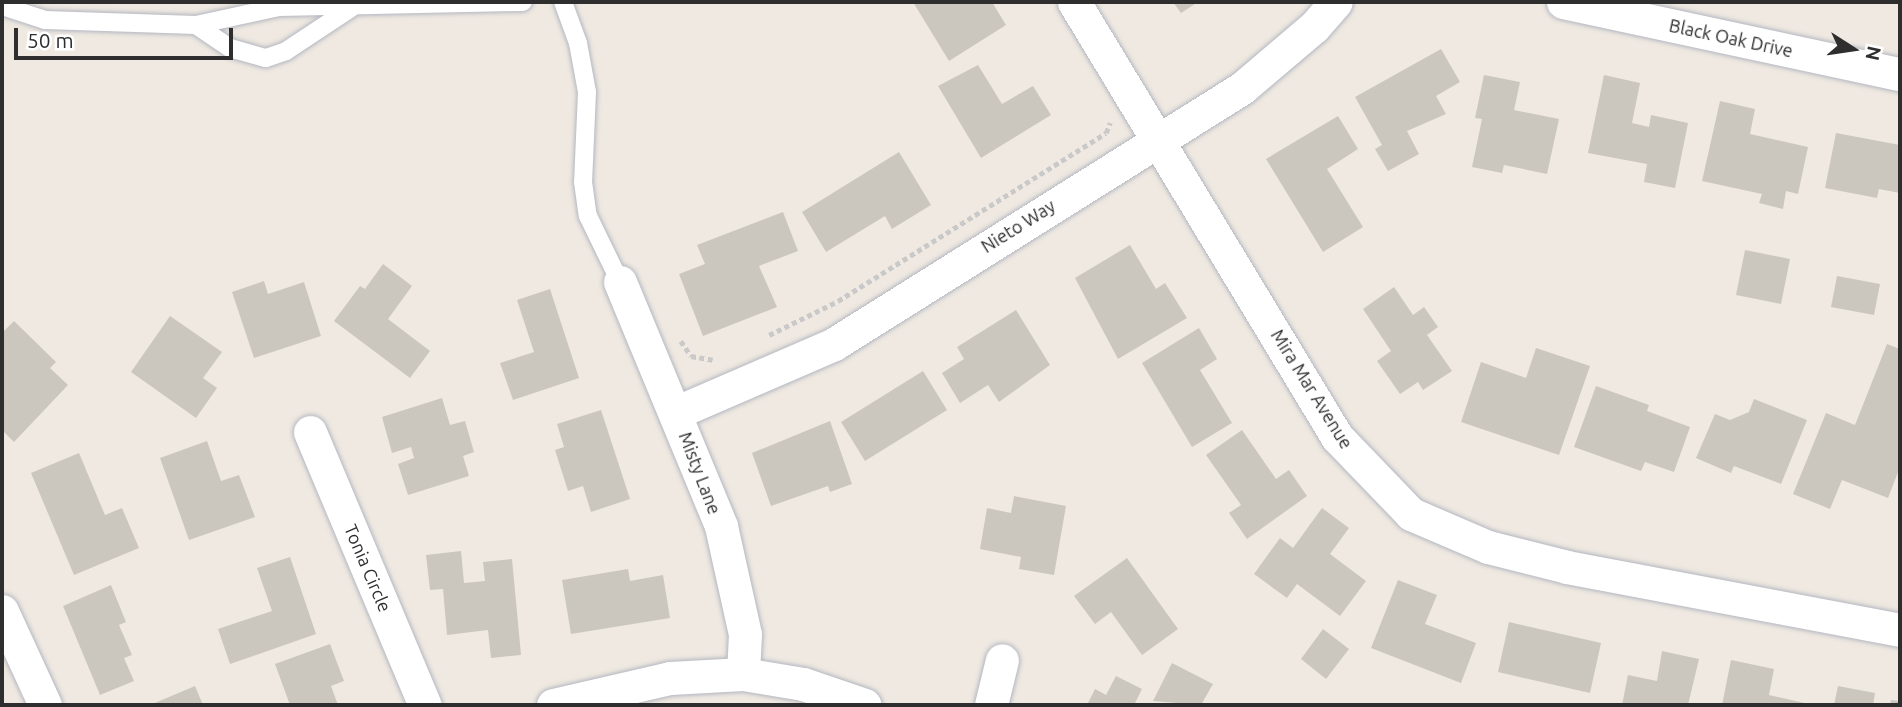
<!DOCTYPE html>
<html>
<head>
<meta charset="utf-8">
<style>
	body { margin:0 }
	#map { position:relative; width:1902px; height:707px; overflow:hidden; background:#efe9e1; font-family:Ubuntu,sans-serif }
	div>[style] { position:absolute }
	[style*='--x'] { left:calc(var(--x)*1px); top:calc(var(--y)*1px); width:calc(var(--w)*1px); rotate:calc(var(--a)*1deg) }
	.building>* { inset:0; background:#cbc7bf }
	.path>* { height:4.5px; margin-top:-2.25px; transform-origin:0; background:repeating-linear-gradient(90deg,#c9c9c9 0 5px,transparent 0 8.5px) }
	.roads { filter:drop-shadow(0 0 2px #b4b7c1) drop-shadow(0 0 2px #b4b7c1) }
	.lane>* { height:18px; margin:-9px; padding:0 9px; transform-origin:9px; border-radius:9px; background:#fff }
	.street>* { height:33px; margin:-16.5px; padding:0 16.5px; transform-origin:16.5px; border-radius:16.5px; background:#fff }
	span { translate:-50% -50%; white-space:nowrap; text-align:center; line-height:1.15; -webkit-text-stroke:7px #fff; paint-order:stroke }
	.street-label { font-size:18px; color:#2e2e2e }
	.frame { position:absolute; inset:0; border:4px solid #2e2e2e; pointer-events:none }
	.north { position:absolute; left:1818px; top:14px; width:70px; height:70px; -webkit-text-stroke:5px #fff; paint-order:stroke; rotate:102deg; font-size:19px; font-weight:700; line-height:28px; text-align:center; color:#2e2e2e }
	.north::after { content:''; display:block; margin:auto; width:24px; height:32px; background:#2e2e2e; clip-path:polygon(50% 0,100% 100%,50% 72%,0 100%) }
	.scale { position:absolute; left:14px; top:28px; width:219px; height:32px; box-sizing:border-box; border:4px solid #2e2e2e; border-top:0; padding-left:9px; font-size:21px; line-height:24px; white-space:nowrap; color:#2e2e2e; -webkit-text-stroke:5px #fff; paint-order:stroke }
</style>
</head>
<body>
<div id="map">
	<div class="building">
		<i style="clip-path:polygon(913px 2px,992px 2px,1006px 25px,949px 61px)"></i>
		<i style="clip-path:polygon(1173px 2px,1198px 2px,1181px 13px)"></i>
		<i style="clip-path:polygon(1441px 49px,1460px 82px,1436px 96px,1446px 114px,1407px 131px,1419px 154px,1388px 171px,1375px 149px,1382px 145px,1355px 97px)"></i>
		<i style="clip-path:polygon(978px 65px,1002px 104px,1033px 86px,1051px 115px,981px 158px,938px 86px)"></i>
		<i style="clip-path:polygon(1484px 75px,1520px 82px,1514px 110px,1559px 119px,1547px 174px,1504px 165px,1502px 173px,1472px 167px,1482px 119px,1475px 118px)"></i>
		<i style="clip-path:polygon(1604px 75px,1640px 83px,1632px 123px,1649px 127px,1651px 115px,1688px 123px,1675px 188px,1644px 182px,1647px 164px,1588px 153px)"></i>
		<i style="clip-path:polygon(1720px 101px,1755px 109px,1750px 134px,1808px 147px,1798px 194px,1786px 191px,1783px 209px,1759px 203px,1762px 194px,1702px 181px)"></i>
		<i style="clip-path:polygon(1338px 116px,1358px 149px,1327px 169px,1363px 227px,1323px 252px,1266px 159px)"></i>
		<i style="clip-path:polygon(1836px 133px,1900px 145px,1900px 193px,1879px 189px,1877px 198px,1825px 188px)"></i>
		<i style="clip-path:polygon(899px 152px,931px 205px,892px 229px,885px 216px,826px 252px,802px 212px)"></i>
		<i style="clip-path:polygon(783px 212px,798px 251px,759px 266px,777px 307px,703px 336px,679px 274px,705px 264px,697px 245px)"></i>
		<i style="clip-path:polygon(1130px 245px,1156px 289px,1165px 283px,1187px 318px,1118px 359px,1075px 278px)"></i>
		<i style="clip-path:polygon(1745px 250px,1790px 259px,1781px 304px,1736px 295px)"></i>
		<i style="clip-path:polygon(383px 264px,412px 286px,388px 319px,430px 351px,410px 378px,334px 321px,360px 286px,365px 289px)"></i>
		<i style="clip-path:polygon(1837px 276px,1880px 284px,1874px 315px,1831px 307px)"></i>
		<i style="clip-path:polygon(264px 281px,268px 294px,304px 282px,321px 336px,254px 358px,232px 292px)"></i>
		<i style="clip-path:polygon(1394px 287px,1413px 315px,1424px 307px,1438px 327px,1427px 335px,1452px 371px,1423px 390px,1418px 382px,1400px 394px,1377px 361px,1391px 351px,1363px 309px)"></i>
		<i style="clip-path:polygon(550px 289px,579px 378px,513px 400px,500px 363px,534px 352px,517px 300px)"></i>
		<i style="clip-path:polygon(1016px 310px,1050px 365px,999px 402px,988px 385px,960px 403px,942px 373px,964px 359px,957px 347px)"></i>
		<i style="clip-path:polygon(170px 316px,222px 352px,203px 378px,217px 388px,196px 418px,131px 372px)"></i>
		<i style="clip-path:polygon(14px 321px,56px 362px,50px 368px,68px 385px,14px 442px,2px 430px,2px 333px)"></i>
		<i style="clip-path:polygon(1199px 328px,1217px 359px,1200px 370px,1232px 423px,1192px 447px,1142px 363px)"></i>
		<i style="clip-path:polygon(1887px 344px,1900px 349px,1900px 467px,1888px 498px,1842px 480px,1830px 509px,1793px 494px,1826px 413px,1855px 425px)"></i>
		<i style="clip-path:polygon(1536px 348px,1590px 366px,1559px 455px,1461px 422px,1481px 362px,1526px 378px)"></i>
		<i style="clip-path:polygon(923px 371px,947px 410px,865px 461px,841px 422px)"></i>
		<i style="clip-path:polygon(1596px 386px,1649px 405px,1647px 411px,1690px 427px,1674px 472px,1645px 462px,1641px 471px,1574px 447px)"></i>
		<i style="clip-path:polygon(442px 398px,450px 425px,465px 421px,474px 452px,463px 456px,469px 476px,408px 495px,398px 464px,414px 458px,411px 447px,392px 453px,382px 417px)"></i>
		<i style="clip-path:polygon(1754px 399px,1807px 420px,1781px 484px,1734px 466px,1731px 473px,1696px 458px,1715px 414px,1730px 420px,1749px 412px)"></i>
		<i style="clip-path:polygon(601px 410px,630px 499px,591px 512px,583px 486px,568px 491px,555px 450px,564px 447px,557px 424px)"></i>
		<i style="clip-path:polygon(830px 421px,852px 484px,830px 492px,828px 486px,771px 506px,752px 453px)"></i>
		<i style="clip-path:polygon(1242px 430px,1276px 479px,1289px 470px,1307px 496px,1247px 539px,1229px 513px,1241px 505px,1206px 455px)"></i>
		<i style="clip-path:polygon(207px 441px,221px 481px,239px 475px,255px 517px,189px 540px,160px 458px)"></i>
		<i style="clip-path:polygon(79px 453px,105px 515px,122px 508px,139px 548px,74px 575px,31px 473px)"></i>
		<i style="clip-path:polygon(1014px 496px,1066px 506px,1054px 575px,1019px 569px,1021px 557px,980px 549px,987px 508px,1011px 513px)"></i>
		<i style="clip-path:polygon(1322px 508px,1349px 528px,1330px 554px,1366px 581px,1340px 616px,1297px 584px,1287px 598px,1254px 574px,1280px 538px,1293px 548px)"></i>
		<i style="clip-path:polygon(461px 551px,464px 583px,485px 581px,483px 562px,512px 559px,521px 655px,491px 658px,488px 630px,447px 635px,443px 589px,430px 590px,426px 555px)"></i>
		<i style="clip-path:polygon(290px 557px,316px 634px,230px 664px,218px 629px,272px 611px,257px 568px)"></i>
		<i style="clip-path:polygon(1127px 558px,1178px 629px,1142px 655px,1111px 612px,1095px 624px,1074px 596px)"></i>
		<i style="clip-path:polygon(628px 569px,630px 581px,663px 575px,670px 618px,571px 634px,562px 580px)"></i>
		<i style="clip-path:polygon(1398px 580px,1437px 595px,1425px 624px,1476px 643px,1461px 683px,1371px 648px)"></i>
		<i style="clip-path:polygon(111px 585px,126px 622px,119px 625px,132px 655px,124px 658px,134px 681px,100px 695px,63px 606px)"></i>
		<i style="clip-path:polygon(1509px 622px,1601px 643px,1590px 693px,1498px 672px)"></i>
		<i style="clip-path:polygon(1323px 629px,1349px 649px,1326px 679px,1301px 659px)"></i>
		<i style="clip-path:polygon(330px 644px,344px 681px,331px 686px,338px 705px,290px 705px,275px 664px)"></i>
		<i style="clip-path:polygon(1662px 651px,1699px 659px,1688px 705px,1622px 705px,1628px 675px,1657px 681px)"></i>
		<i style="clip-path:polygon(1731px 660px,1774px 669px,1769px 695px,1813px 705px,1722px 705px)"></i>
		<i style="clip-path:polygon(1172px 663px,1213px 684px,1201px 705px,1153px 701px)"></i>
		<i style="clip-path:polygon(1116px 676px,1142px 689px,1134px 705px,1087px 705px,1095px 689px,1106px 695px)"></i>
		<i style="clip-path:polygon(195px 686px,203px 705px,150px 705px)"></i>
		<i style="clip-path:polygon(1838px 686px,1875px 693px,1873px 705px,1834px 705px)"></i>
		<i style="clip-path:polygon(1891px 700px,1900px 701px,1900px 705px,1890px 705px)"></i>
	</div>
	<div class="path">
		<i style="--x:769;--y:335;--w:77;--a:-26.2"></i>
		<i style="--x:838;--y:301;--w:316;--a:-32.1"></i>
		<i style="--x:1106;--y:133;--w:11;--a:-68"></i>
		<i style="--x:681;--y:341;--w:18;--a:56"></i>
		<i style="--x:691;--y:356;--w:22;--a:10"></i>
	</div>
	<div class="roads">
		<div class="lane">
			<i style="--x:563;--y:2;--w:44;--a:69.9"></i>
			<i style="--x:578;--y:43;--w:50;--a:79.6"></i>
			<i style="--x:587;--y:92;--w:90;--a:92.5"></i>
			<i style="--x:583;--y:182;--w:34;--a:82"></i>
			<i style="--x:588;--y:216;--w:73;--a:64.1"></i>
			<i style="--x:2;--y:6;--w:45;--a:18"></i>
			<i style="--x:45;--y:20;--w:151;--a:1.9"></i>
			<i style="--x:196;--y:25;--w:85;--a:-12.2"></i>
			<i style="--x:279;--y:7;--w:244;--a:-1.2"></i>
			<i style="--x:196;--y:25;--w:41;--a:34.1"></i>
			<i style="--x:230;--y:48;--w:37;--a:16"></i>
			<i style="--x:266;--y:58;--w:21;--a:-19"></i>
			<i style="--x:286;--y:51;--w:78;--a:-33.5"></i>
		</div>
		<div class="street">
			<i style="--x:1074;--y:2;--w:508;--a:58.84"></i>
			<i style="--x:1337;--y:437;--w:107;--a:46.1"></i>
			<i style="--x:1411;--y:514;--w:84;--a:23.2"></i>
			<i style="--x:1488;--y:547;--w:81;--a:14.2"></i>
			<i style="--x:1567;--y:567;--w:339;--a:10.7"></i>
			<i style="--x:1563;--y:2;--w:345;--a:12.1"></i>
			<i style="--x:620;--y:282;--w:264;--a:67.5"></i>
			<i style="--x:721;--y:526;--w:111;--a:77.5"></i>
			<i style="--x:745;--y:634;--w:40;--a:92.9"></i>
			<i style="--x:677;--y:412;--w:171;--a:-23.4"></i>
			<i style="--x:834;--y:344;--w:482;--a:-32.1"></i>
			<i style="--x:1242;--y:88;--w:94;--a:-40.3"></i>
			<i style="--x:1314;--y:27;--w:33;--a:-49"></i>
			<i style="--x:310;--y:432;--w:296;--a:67.2"></i>
			<i style="--x:2;--y:611;--w:103;--a:65.4"></i>
			<i style="--x:553;--y:705;--w:120;--a:-13"></i>
			<i style="--x:670;--y:678;--w:73;--a:-3.1"></i>
			<i style="--x:743;--y:674;--w:61;--a:9.5"></i>
			<i style="--x:803;--y:684;--w:65;--a:18.7"></i>
			<i style="--x:991;--y:705;--w:46;--a:-76.3"></i>
		</div>
	</div>
	<div class="street-label">
		<span style="left:1731px;top:38px;rotate:12deg">Black Oak Drive</span>
		<span style="left:1018px;top:226px;rotate:-32deg">Nieto Way</span>
		<span style="left:1312px;top:389px;rotate:58deg">Mira Mar Avenue</span>
		<span style="left:700px;top:473px;rotate:69deg">Misty Lane</span>
		<span style="left:368px;top:568px;rotate:67deg">Tonia Circle</span>
	</div>
	<div class="frame"></div>
	<div class="north">N</div>
	<div class="scale">50 m</div>
</div>
</body>
</html>
